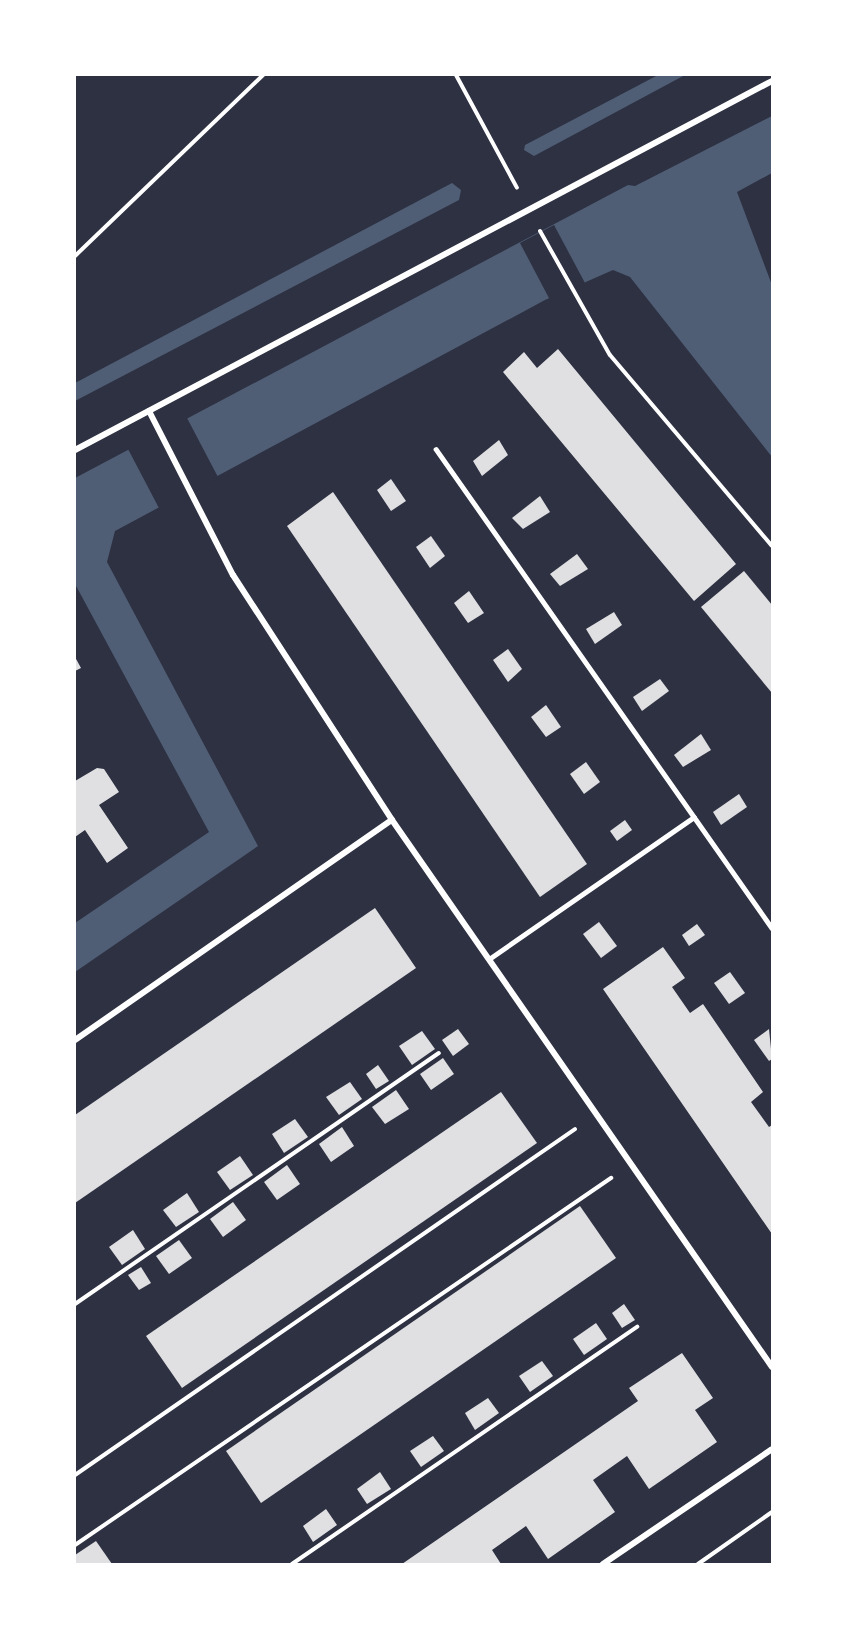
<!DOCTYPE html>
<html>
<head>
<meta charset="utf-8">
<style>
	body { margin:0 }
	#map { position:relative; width:847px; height:1639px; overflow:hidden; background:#2d3142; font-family:Figtree,sans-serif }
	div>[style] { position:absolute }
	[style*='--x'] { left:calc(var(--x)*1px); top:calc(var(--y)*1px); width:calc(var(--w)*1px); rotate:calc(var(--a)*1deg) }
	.water>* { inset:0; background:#4f5d75 }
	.pier>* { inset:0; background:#2d3142 }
	.building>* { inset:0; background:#e0e0e3 }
	.path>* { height:4px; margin:-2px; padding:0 2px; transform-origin:2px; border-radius:2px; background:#fff }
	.service>* { height:4.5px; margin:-2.25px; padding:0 2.25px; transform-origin:2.25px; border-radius:2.25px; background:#fff }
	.minor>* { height:6px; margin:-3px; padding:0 3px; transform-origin:3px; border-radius:3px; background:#fff }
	span { translate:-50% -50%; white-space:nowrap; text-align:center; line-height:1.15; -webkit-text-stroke:6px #fff; paint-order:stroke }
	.frame { position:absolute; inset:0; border:76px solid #fff; pointer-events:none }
</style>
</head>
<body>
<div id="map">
	<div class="water">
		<i style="clip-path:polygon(658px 75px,685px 75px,534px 156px,524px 150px,525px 145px)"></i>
		<i style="clip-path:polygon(772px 116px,772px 173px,737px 192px,772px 285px,772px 457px,630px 277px,613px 270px,545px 300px,115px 531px,107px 562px,258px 846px,75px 972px,75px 923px,209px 832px,75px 584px,75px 478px,628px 185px,635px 186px)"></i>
		<i style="clip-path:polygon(452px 183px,461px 190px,459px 200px,75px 401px,75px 383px)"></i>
	</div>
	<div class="pier">
		<i style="clip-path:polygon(554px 225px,585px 283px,550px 300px,520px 243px)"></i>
		<i style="clip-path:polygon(187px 418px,219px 479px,160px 510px,128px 449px)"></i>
	</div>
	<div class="building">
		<i style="clip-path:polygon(558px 349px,736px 564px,694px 601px,503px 372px,524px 352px,537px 368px)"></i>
		<i style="clip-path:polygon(499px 440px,508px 455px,482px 476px,473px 461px)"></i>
		<i style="clip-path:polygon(391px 479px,406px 501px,391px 511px,377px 490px)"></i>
		<i style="clip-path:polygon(333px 492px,587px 864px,540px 897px,287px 526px)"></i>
		<i style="clip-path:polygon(540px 496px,550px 512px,523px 529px,512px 518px)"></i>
		<i style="clip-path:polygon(431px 536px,445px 556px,430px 568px,416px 547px)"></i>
		<i style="clip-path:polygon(577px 554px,588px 569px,560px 586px,550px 574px)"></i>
		<i style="clip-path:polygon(744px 571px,772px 605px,772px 693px,701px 607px)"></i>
		<i style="clip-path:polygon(469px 591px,484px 613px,468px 623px,454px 603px)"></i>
		<i style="clip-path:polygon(614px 612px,622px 625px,595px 644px,586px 629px)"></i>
		<i style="clip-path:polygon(508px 649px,522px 669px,508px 682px,493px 660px)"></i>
		<i style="clip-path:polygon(75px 657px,81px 668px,75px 671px)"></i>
		<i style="clip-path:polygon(660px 679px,669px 691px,642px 711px,633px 697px)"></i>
		<i style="clip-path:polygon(546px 705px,561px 727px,546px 737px,531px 717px)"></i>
		<i style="clip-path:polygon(701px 734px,711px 750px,683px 767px,674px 755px)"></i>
		<i style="clip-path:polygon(586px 762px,600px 782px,584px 794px,570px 774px)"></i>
		<i style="clip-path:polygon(97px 768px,104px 769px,119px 792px,99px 805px,128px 848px,107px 863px,85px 830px,75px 837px,75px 781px)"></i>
		<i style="clip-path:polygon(739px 794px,747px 807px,721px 825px,713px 812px)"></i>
		<i style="clip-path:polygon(625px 820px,632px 830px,617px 841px,610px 831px)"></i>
		<i style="clip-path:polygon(375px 908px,416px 968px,75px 1203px,75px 1115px)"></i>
		<i style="clip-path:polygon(599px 922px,617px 946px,601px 958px,583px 934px)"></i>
		<i style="clip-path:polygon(697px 924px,705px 935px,689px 946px,682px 935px)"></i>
		<i style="clip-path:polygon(663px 947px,685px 978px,672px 987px,690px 1013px,703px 1004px,763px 1092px,751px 1102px,769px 1127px,772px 1125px,772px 1234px,603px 989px)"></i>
		<i style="clip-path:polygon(730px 972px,745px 993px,729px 1004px,714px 983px)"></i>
		<i style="clip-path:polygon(458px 1029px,469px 1044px,453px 1056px,442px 1040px)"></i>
		<i style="clip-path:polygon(769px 1029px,772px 1059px,769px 1061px,754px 1040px)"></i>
		<i style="clip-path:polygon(422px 1031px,435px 1049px,412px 1065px,399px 1046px)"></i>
		<i style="clip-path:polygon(443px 1058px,454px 1074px,431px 1090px,420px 1074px)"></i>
		<i style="clip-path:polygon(378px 1065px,389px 1081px,376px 1089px,366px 1074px)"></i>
		<i style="clip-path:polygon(350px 1082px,362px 1099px,339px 1115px,326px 1097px)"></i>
		<i style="clip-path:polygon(396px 1090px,409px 1109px,385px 1124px,372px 1107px)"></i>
		<i style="clip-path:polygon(501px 1092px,537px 1143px,182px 1388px,146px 1336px)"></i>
		<i style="clip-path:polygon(295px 1119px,308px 1137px,284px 1153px,272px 1134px)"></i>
		<i style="clip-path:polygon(342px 1127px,354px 1146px,331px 1162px,319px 1144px)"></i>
		<i style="clip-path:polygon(240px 1156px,253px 1175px,230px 1190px,217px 1172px)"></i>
		<i style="clip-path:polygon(287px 1165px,300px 1184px,277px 1200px,264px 1182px)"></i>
		<i style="clip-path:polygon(187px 1193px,199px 1212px,176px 1227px,163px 1210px)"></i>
		<i style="clip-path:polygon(233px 1202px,246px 1220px,223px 1237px,210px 1219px)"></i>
		<i style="clip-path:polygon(580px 1206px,616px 1258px,261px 1503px,226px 1451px)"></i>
		<i style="clip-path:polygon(133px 1230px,145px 1249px,122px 1265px,109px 1247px)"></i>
		<i style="clip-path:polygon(179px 1240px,192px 1258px,169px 1274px,156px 1256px)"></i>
		<i style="clip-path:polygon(141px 1267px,151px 1283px,139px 1290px,128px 1275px)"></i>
		<i style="clip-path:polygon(624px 1304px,635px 1320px,622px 1328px,612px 1313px)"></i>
		<i style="clip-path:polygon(596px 1323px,607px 1339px,584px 1355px,573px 1339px)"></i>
		<i style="clip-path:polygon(682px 1353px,713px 1398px,695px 1410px,717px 1442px,649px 1489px,627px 1456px,593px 1480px,615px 1512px,548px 1559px,526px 1526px,492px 1550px,501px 1564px,402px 1564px,638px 1401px,629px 1388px)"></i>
		<i style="clip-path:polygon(542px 1361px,553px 1376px,530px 1392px,519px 1376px)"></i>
		<i style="clip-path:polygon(488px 1398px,499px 1413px,475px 1430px,465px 1413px)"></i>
		<i style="clip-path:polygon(433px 1436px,444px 1451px,421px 1467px,410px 1451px)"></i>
		<i style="clip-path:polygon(380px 1472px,391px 1489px,367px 1504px,357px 1489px)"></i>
		<i style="clip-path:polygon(326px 1509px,337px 1525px,313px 1542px,303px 1526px)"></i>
		<i style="clip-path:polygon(96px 1541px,112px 1564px,75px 1564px,75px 1555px)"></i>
	</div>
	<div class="path">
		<i style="--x:456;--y:75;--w:128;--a:61.6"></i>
		<i style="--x:540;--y:231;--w:142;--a:60.6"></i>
		<i style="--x:610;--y:355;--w:250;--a:49.7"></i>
		<i style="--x:75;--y:256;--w:261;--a:-43.9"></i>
		<i style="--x:75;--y:1304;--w:442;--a:-34.6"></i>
		<i style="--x:75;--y:1475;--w:608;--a:-34.68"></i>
		<i style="--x:75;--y:1545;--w:650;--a:-34.4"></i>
		<i style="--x:292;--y:1564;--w:419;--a:-34.5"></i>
		<i style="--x:698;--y:1564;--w:90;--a:-35.1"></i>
	</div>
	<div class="service">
		<i style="--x:436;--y:449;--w:585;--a:54.95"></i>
		<i style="--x:489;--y:959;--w:249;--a:-34.7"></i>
	</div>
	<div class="minor">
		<i style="--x:149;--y:411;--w:184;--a:62.9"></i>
		<i style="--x:233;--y:575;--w:292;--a:57"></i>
		<i style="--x:392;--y:820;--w:666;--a:55.21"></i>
		<i style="--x:75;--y:450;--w:789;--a:-27.9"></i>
		<i style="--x:75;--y:1040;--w:386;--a:-34.8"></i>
		<i style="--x:603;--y:1564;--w:204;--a:-34.2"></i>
	</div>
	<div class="frame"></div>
</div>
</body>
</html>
